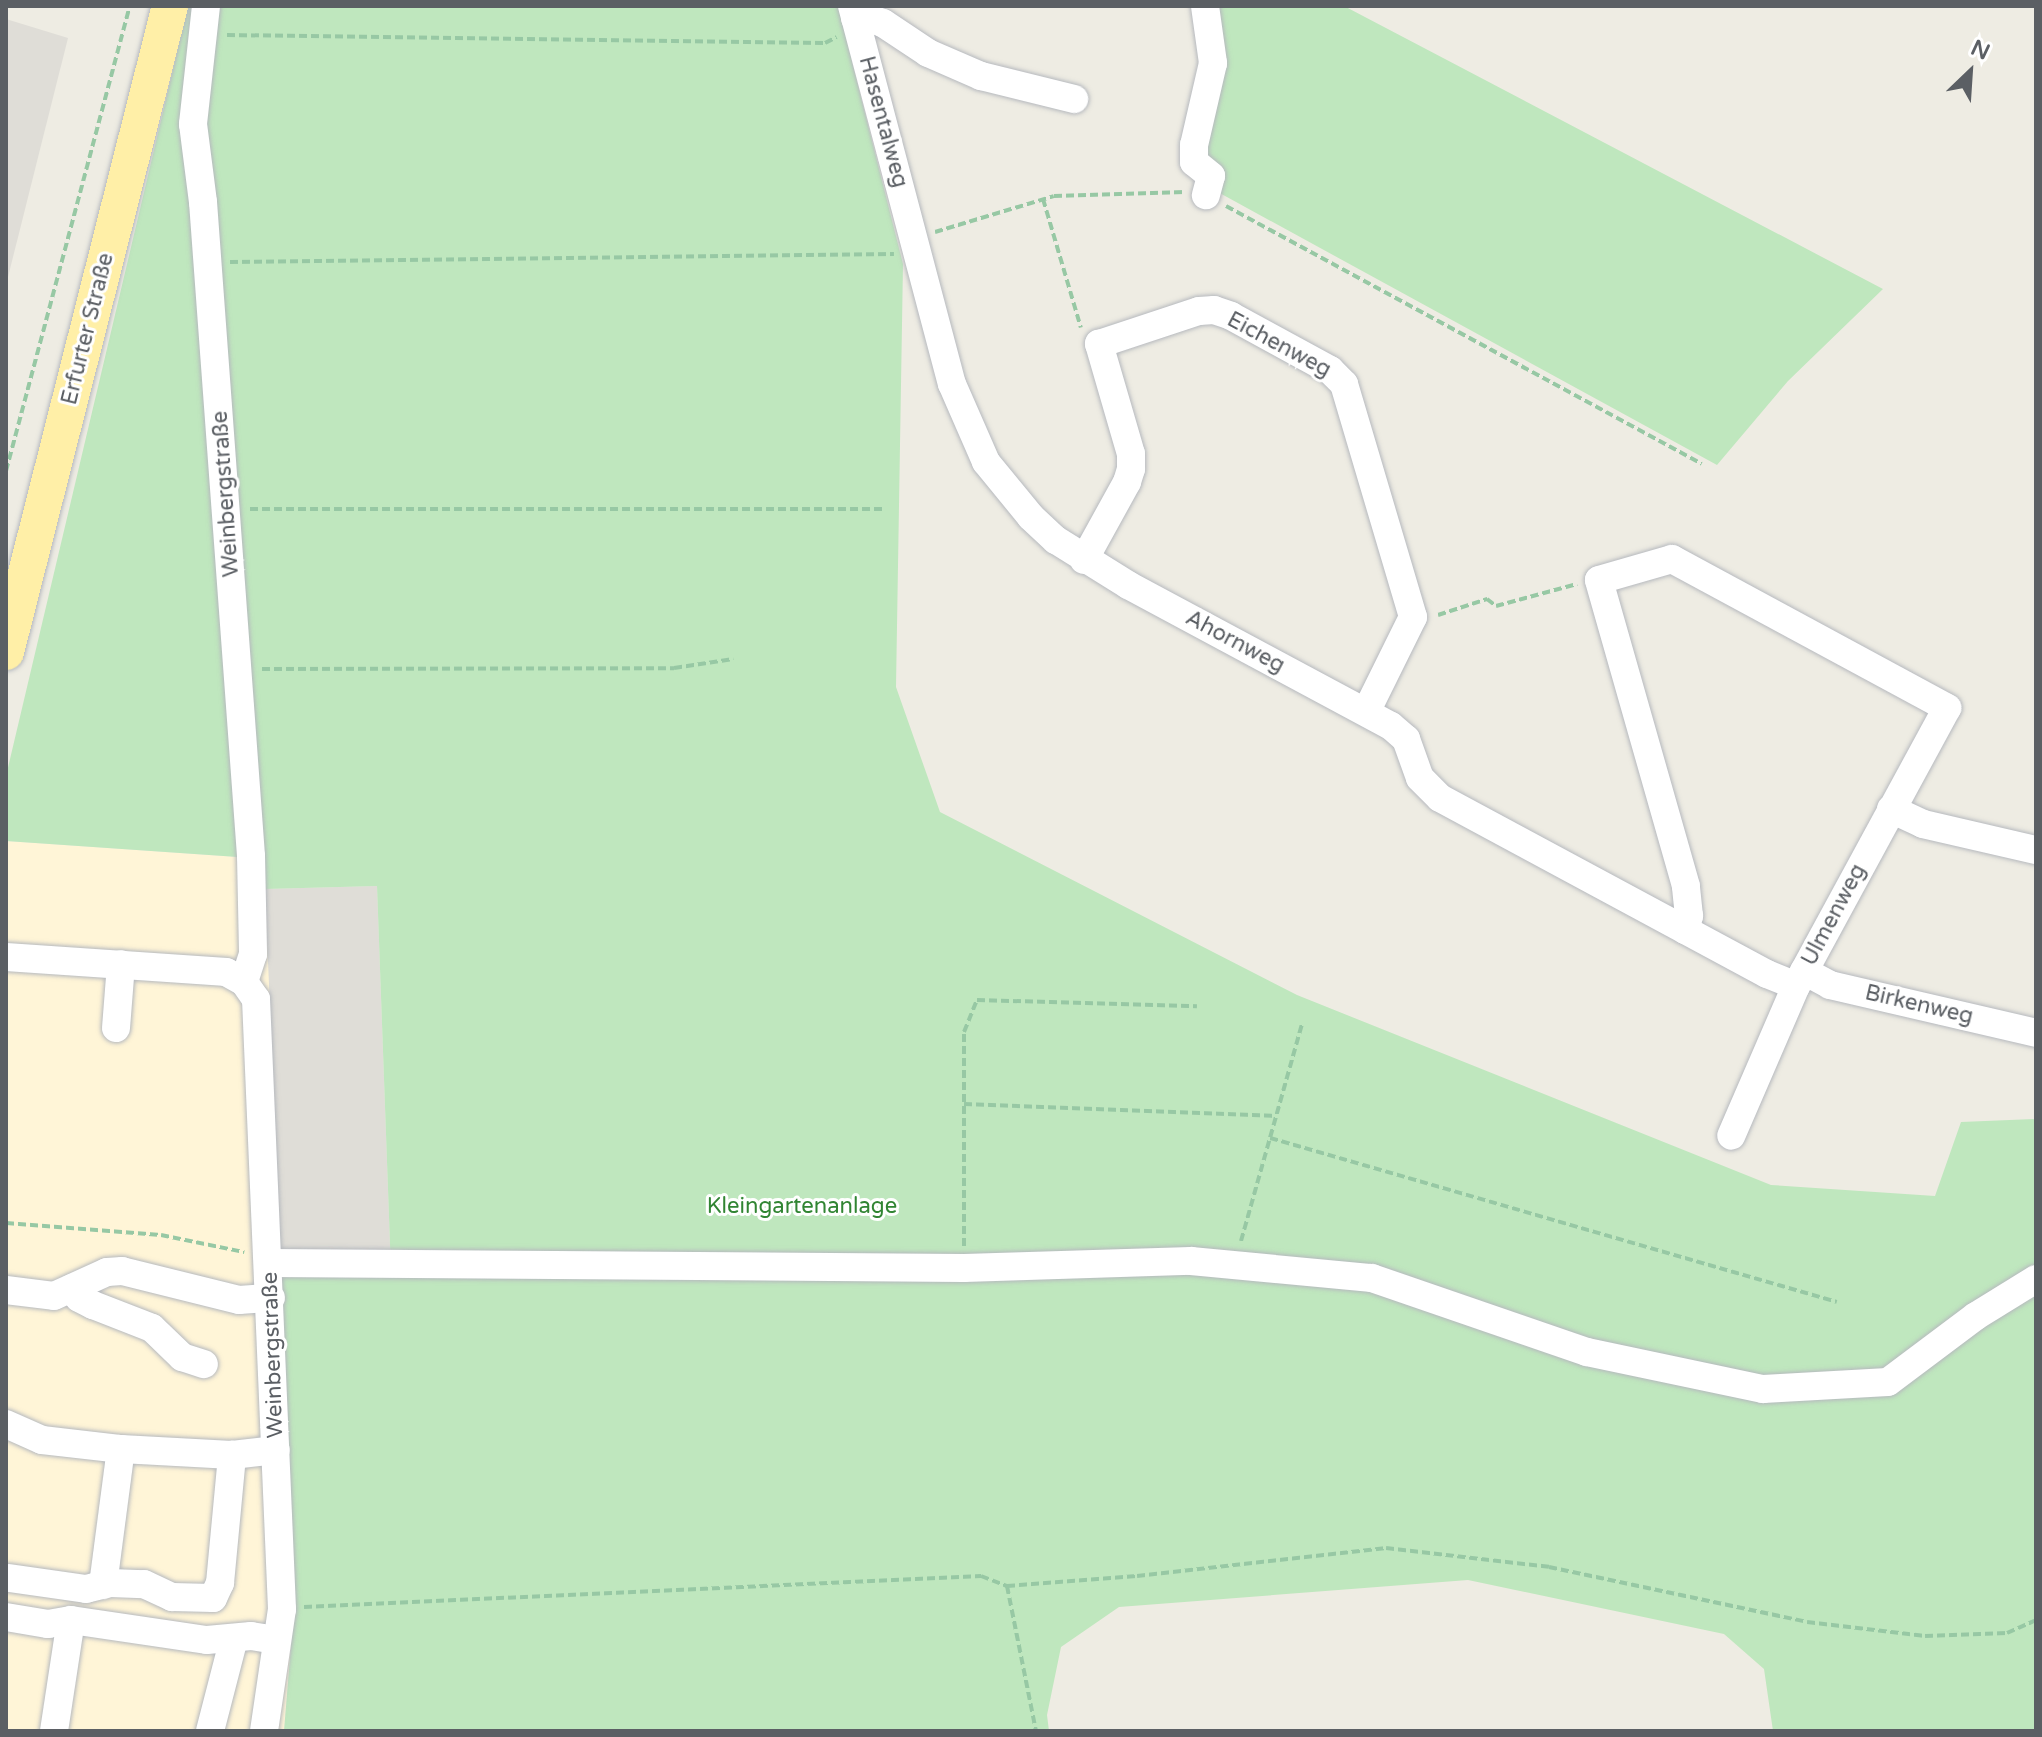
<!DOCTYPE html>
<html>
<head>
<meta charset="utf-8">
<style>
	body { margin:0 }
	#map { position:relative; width:2042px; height:1737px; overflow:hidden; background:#eeece3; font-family:"Varela Round",sans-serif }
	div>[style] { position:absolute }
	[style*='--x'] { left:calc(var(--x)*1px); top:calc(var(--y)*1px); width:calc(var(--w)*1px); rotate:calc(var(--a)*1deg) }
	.commercial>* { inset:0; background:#fff5d7 }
	.industrial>* { inset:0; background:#dfddd7 }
	.green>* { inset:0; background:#bfe7be }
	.path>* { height:4px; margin-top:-2px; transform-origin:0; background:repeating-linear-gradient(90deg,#97c8a4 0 8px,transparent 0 12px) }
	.roads { filter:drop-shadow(0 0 2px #b6b9be) drop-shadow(0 0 2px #b6b9be) }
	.minor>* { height:28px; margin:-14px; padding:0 14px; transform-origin:14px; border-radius:14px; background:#fff }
	.major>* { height:36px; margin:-18px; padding:0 18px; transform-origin:18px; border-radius:18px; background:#ffefa7 }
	span { translate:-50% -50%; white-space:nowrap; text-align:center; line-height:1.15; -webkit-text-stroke:6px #fff; paint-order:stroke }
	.street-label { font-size:22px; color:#5b5f64 }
	.park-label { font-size:22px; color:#318533 }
	.frame { position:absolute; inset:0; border:8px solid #5b5f64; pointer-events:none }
	.north { position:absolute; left:1930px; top:32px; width:80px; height:80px; -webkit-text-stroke:6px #fff; paint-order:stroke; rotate:25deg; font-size:22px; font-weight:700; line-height:32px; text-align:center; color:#5b5f64 }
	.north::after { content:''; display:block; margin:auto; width:28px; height:36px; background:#5b5f64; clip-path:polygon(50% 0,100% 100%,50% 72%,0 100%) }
</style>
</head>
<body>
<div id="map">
	<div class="commercial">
		<i style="clip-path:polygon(6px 841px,266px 859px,293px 1621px,284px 1731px,6px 1731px)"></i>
	</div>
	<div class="industrial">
		<i style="clip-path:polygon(6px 19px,68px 38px,6px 285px)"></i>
		<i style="clip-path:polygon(377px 886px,391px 1272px,281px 1271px,265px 889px)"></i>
	</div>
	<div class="green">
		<i style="clip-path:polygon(188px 6px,838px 6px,903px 264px,896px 687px,940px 812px,1297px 995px,1771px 1185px,1935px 1196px,1961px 1122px,2036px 1119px,2036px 1731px,1773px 1731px,1764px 1669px,1724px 1634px,1468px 1580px,1119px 1607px,1061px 1647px,1047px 1715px,1049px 1731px,284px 1731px,293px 1621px,281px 1271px,391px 1272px,377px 886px,265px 889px,265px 859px,6px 841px,6px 776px)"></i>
		<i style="clip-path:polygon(1214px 6px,1344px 6px,1883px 289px,1788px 381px,1717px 465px,1216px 191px,1200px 155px)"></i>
	</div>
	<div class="path">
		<i style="--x:227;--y:35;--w:598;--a:0.77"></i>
		<i style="--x:825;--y:43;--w:13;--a:-27"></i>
		<i style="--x:1043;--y:199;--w:134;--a:73.6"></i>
		<i style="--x:1226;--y:206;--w:541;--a:28.46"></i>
		<i style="--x:935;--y:232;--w:124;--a:-16.8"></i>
		<i style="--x:1054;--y:196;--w:131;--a:-1.7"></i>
		<i style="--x:230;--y:262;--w:664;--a:-0.69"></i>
		<i style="--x:6;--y:471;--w:481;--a:-75.1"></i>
		<i style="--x:250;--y:509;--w:634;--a:0"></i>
		<i style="--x:1438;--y:615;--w:52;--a:-18.1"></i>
		<i style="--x:1487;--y:599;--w:11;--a:38"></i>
		<i style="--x:1496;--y:606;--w:84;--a:-15.2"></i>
		<i style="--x:262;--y:669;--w:412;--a:-0.1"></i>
		<i style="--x:674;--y:668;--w:60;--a:-8.7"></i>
		<i style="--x:964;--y:1104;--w:312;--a:2.2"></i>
		<i style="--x:1270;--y:1138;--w:590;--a:16.13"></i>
		<i style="--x:6;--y:1223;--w:155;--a:4.4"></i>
		<i style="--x:161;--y:1235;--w:85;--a:11.6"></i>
		<i style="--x:1241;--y:1241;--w:225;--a:-74.3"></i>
		<i style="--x:964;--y:1246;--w:214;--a:-90"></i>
		<i style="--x:964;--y:1032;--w:35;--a:-68"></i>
		<i style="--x:977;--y:1000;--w:220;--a:1.6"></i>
		<i style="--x:1007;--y:1586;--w:148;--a:78.7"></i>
		<i style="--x:304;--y:1607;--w:678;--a:-2.62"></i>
		<i style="--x:981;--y:1576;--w:28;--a:21"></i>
		<i style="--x:1007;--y:1586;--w:130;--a:-4.4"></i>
		<i style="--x:1137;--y:1576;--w:251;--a:-6.4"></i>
		<i style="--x:1386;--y:1548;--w:164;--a:6.6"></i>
		<i style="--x:1549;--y:1567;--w:264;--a:12"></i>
		<i style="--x:1807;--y:1622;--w:119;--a:6.8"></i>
		<i style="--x:1925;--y:1636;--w:82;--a:-2.1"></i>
		<i style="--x:2007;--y:1633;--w:32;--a:-24"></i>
	</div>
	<div class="roads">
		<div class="minor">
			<i style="--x:206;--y:6;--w:119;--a:96.3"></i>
			<i style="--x:193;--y:124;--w:79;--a:82.7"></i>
			<i style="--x:203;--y:202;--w:656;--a:85.8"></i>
			<i style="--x:251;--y:856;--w:98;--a:88.8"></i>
			<i style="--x:253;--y:954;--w:29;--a:108"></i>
			<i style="--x:852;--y:6;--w:391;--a:75.2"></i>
			<i style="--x:952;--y:384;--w:85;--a:66.4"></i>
			<i style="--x:986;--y:462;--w:71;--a:50.7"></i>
			<i style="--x:1031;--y:517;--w:34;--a:43"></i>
			<i style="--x:1056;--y:540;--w:85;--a:32"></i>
			<i style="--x:1128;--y:585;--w:298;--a:28.2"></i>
			<i style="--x:1391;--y:726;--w:20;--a:41"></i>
			<i style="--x:1406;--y:739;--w:41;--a:70.3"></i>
			<i style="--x:1420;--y:778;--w:28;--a:45"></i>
			<i style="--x:1440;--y:798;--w:371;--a:28.3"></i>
			<i style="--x:1767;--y:974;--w:31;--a:22"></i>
			<i style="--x:1205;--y:6;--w:58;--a:82"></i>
			<i style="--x:1213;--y:63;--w:84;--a:103"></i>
			<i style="--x:1194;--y:145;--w:17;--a:90"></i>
			<i style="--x:1194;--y:162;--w:22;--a:39"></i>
			<i style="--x:1211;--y:176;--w:20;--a:105"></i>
			<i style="--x:855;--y:18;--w:12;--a:-5"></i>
			<i style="--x:867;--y:17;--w:17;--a:21"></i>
			<i style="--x:883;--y:23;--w:54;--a:33.7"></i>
			<i style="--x:928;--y:53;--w:58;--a:23.5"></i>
			<i style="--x:981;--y:76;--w:96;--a:13.9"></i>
			<i style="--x:1084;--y:560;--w:89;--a:-61.1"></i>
			<i style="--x:1127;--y:482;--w:14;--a:-73"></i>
			<i style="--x:1131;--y:469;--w:15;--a:-90"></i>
			<i style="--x:1131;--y:454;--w:115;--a:-106.2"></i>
			<i style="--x:1099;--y:344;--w:105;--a:-18.3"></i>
			<i style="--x:1199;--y:311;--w:15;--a:-4"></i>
			<i style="--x:1214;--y:310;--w:18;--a:19"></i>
			<i style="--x:1231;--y:316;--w:113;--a:28.6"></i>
			<i style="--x:1330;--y:370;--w:20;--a:45"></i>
			<i style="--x:1344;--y:384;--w:243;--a:73.5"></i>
			<i style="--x:1413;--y:617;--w:106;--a:116.3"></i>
			<i style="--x:1891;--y:809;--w:35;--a:25"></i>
			<i style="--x:1923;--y:824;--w:116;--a:13"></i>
			<i style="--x:1685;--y:930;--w:15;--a:-74"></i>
			<i style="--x:1689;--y:916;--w:30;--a:-96"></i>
			<i style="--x:1686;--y:886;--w:318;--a:-105.9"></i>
			<i style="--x:1599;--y:580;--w:76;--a:-16"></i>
			<i style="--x:1672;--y:559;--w:313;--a:28.4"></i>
			<i style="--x:1947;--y:708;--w:316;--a:118.5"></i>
			<i style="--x:1796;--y:986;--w:163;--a:113.4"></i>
			<i style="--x:6;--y:957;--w:221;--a:3.9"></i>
			<i style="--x:226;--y:972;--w:21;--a:29"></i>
			<i style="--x:244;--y:982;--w:21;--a:55"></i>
			<i style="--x:256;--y:999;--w:611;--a:87.56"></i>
			<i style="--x:282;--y:1609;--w:123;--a:98.4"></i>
			<i style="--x:1804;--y:971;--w:30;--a:28"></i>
			<i style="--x:1830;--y:985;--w:212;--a:13.1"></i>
			<i style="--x:116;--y:1028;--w:64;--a:-85.5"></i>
			<i style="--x:270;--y:1263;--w:694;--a:0.41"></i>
			<i style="--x:964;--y:1268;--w:227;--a:-1.8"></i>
			<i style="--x:1191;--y:1261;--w:182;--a:5.4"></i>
			<i style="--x:1372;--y:1278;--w:227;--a:19"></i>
			<i style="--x:1587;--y:1352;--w:180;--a:11.9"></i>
			<i style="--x:1763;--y:1389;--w:125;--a:-3.2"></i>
			<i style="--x:1888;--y:1382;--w:110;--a:-36.9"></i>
			<i style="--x:1976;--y:1316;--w:70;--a:-31.7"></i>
			<i style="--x:72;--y:1288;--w:12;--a:55"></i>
			<i style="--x:79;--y:1298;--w:16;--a:27"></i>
			<i style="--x:93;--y:1305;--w:63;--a:21.3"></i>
			<i style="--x:152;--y:1328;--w:42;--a:44"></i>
			<i style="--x:182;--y:1357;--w:23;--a:18"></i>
			<i style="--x:6;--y:1290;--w:48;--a:7.1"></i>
			<i style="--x:54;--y:1296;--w:58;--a:-24.4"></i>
			<i style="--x:107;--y:1272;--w:15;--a:-4"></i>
			<i style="--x:122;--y:1271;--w:121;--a:13.9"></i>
			<i style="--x:239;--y:1300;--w:32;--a:-4"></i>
			<i style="--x:6;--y:1424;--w:39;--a:24"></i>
			<i style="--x:42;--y:1440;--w:80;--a:6.5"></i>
			<i style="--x:121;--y:1449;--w:111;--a:3.1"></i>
			<i style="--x:232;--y:1455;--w:44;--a:-6.5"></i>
			<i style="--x:9;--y:1578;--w:78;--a:8.1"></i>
			<i style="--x:86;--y:1589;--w:25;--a:-14"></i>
			<i style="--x:110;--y:1583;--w:34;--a:2"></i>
			<i style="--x:144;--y:1584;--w:31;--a:25"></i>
			<i style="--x:172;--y:1597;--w:41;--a:1.4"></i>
			<i style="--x:213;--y:1598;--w:17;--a:-65"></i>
			<i style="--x:220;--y:1583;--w:129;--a:-84.6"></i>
			<i style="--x:103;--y:1585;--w:137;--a:-82.5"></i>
			<i style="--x:6;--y:1617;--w:43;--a:9.5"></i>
			<i style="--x:48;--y:1624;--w:23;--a:-10"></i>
			<i style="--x:71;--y:1620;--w:137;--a:8.4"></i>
			<i style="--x:207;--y:1640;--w:44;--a:-5.2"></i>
			<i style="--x:251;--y:1636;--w:26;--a:9"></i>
			<i style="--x:54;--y:1731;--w:112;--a:-81.3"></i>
			<i style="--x:210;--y:1731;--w:96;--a:-75.5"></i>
		</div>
		<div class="major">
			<i style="--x:6;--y:652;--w:666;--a:-75.76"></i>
		</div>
	</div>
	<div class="street-label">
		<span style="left:883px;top:122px;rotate:75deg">Hasentalweg</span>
		<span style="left:88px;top:329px;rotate:-76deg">Erfurter Straße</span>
		<span style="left:1279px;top:345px;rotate:28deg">Eichenweg</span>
		<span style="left:226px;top:494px;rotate:-94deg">Weinbergstraße</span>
		<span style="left:1235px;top:642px;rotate:28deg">Ahornweg</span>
		<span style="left:1834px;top:915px;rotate:-62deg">Ulmenweg</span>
		<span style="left:1919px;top:1005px;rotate:13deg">Birkenweg</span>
		<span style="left:273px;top:1355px;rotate:-92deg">Weinbergstraße</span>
	</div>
	<div class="park-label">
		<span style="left:802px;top:1207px">Kleingartenanlage</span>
	</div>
	<div class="frame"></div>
	<div class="north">N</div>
</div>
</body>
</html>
